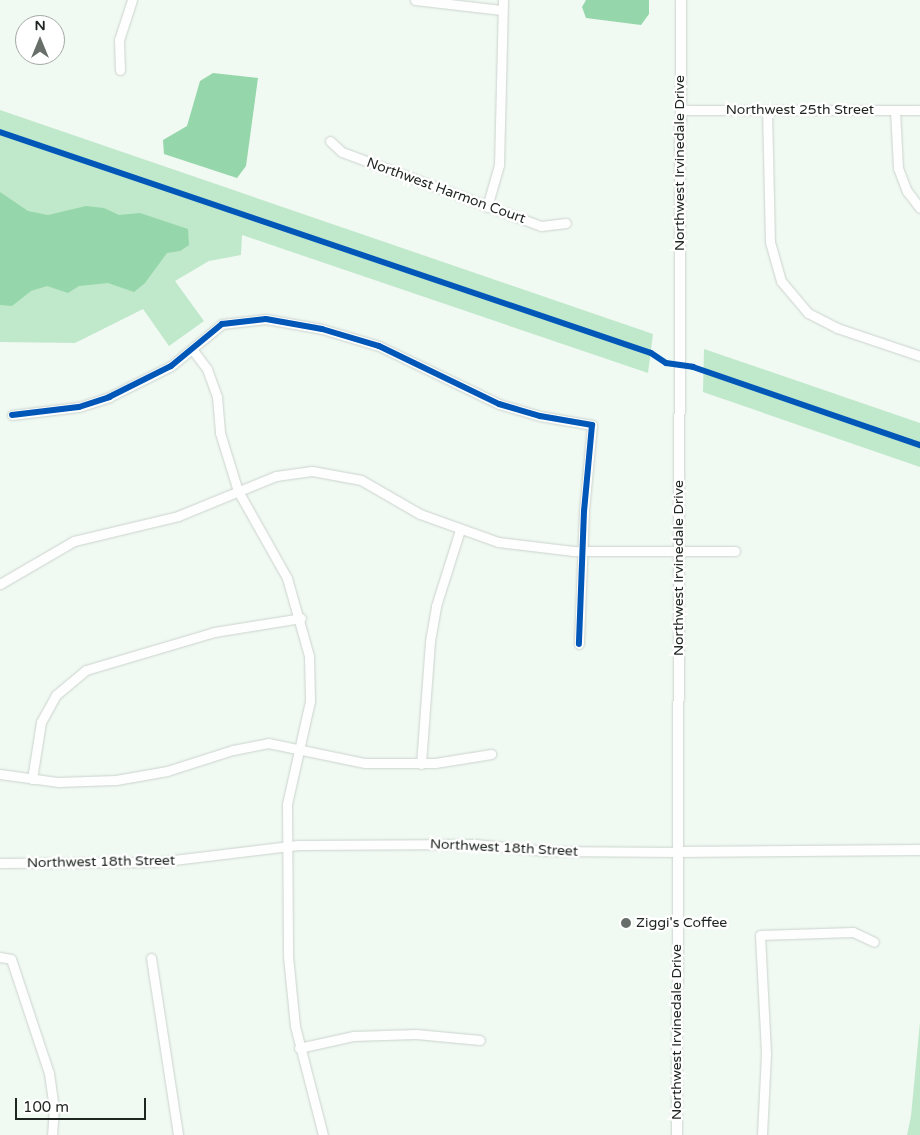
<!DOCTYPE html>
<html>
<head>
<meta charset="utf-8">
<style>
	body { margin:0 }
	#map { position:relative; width:920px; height:1135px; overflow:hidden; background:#f0f9f2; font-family:"Varela Round",sans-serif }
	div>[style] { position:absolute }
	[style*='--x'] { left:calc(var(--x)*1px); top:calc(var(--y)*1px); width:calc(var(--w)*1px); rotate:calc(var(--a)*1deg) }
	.green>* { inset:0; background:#c0e8cb }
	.water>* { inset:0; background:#95d7aa }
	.roads { filter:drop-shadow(0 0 1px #ccd3ce) drop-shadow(0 0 1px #ccd3ce) }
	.minor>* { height:9px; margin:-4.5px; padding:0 4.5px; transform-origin:4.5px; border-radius:4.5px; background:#fdfefd }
	.major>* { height:10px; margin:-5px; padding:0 5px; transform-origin:5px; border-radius:5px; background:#fdfefd }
	.cycleway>* { height:6px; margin:-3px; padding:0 3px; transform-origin:3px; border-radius:3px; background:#0057b8 }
	.dots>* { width:14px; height:14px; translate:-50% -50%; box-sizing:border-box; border:2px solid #fff; border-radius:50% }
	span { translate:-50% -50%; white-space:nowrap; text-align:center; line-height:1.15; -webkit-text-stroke:5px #fff; paint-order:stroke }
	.street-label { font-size:14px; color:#1f2521 }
	.poi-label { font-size:14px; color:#1f2521 }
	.left { translate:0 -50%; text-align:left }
	.north { position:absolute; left:15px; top:15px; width:50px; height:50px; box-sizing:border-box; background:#fff; border:1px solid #a5a8a6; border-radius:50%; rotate:0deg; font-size:14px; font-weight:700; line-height:20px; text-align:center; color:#1f2521 }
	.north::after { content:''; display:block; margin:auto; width:18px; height:22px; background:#686f6a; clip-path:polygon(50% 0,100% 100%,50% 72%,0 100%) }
	.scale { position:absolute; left:15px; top:1098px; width:131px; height:22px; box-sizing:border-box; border:2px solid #1f2521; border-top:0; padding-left:6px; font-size:15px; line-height:18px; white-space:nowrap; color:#1f2521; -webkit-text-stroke:4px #fff; paint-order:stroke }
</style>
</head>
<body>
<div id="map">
	<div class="green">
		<i style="clip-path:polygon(0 110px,653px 334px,648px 373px,242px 235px,241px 255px,209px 261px,175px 281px,204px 321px,169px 346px,143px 309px,75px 343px,0 342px)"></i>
		<i style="clip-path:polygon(704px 349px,920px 423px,920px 467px,703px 392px)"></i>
		<i style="clip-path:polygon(920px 1022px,920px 1135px,907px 1135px,911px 1116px)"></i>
	</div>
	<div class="water">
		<i style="clip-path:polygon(586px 0,649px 0,649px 14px,641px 25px,586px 18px,582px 7px)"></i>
		<i style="clip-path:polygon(213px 73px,258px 78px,246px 166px,237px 178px,164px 154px,163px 140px,187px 126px,200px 81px)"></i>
		<i style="clip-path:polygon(0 192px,28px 211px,48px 215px,86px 206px,104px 208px,119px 215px,140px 213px,188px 229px,189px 245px,180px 251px,167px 253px,145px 283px,134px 292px,108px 283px,79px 286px,68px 293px,47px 286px,31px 291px,12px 306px,0 305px)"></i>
	</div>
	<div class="roads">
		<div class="minor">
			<i style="--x:415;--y:0;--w:87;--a:6.6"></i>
			<i style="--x:120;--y:70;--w:30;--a:-92"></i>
			<i style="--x:119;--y:40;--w:42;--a:-72"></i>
			<i style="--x:681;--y:110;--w:239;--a:0"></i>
			<i style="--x:767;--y:110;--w:132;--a:88.7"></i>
			<i style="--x:770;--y:242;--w:41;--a:74.2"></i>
			<i style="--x:781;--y:281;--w:42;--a:49.8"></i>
			<i style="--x:808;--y:313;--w:33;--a:27"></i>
			<i style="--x:837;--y:328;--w:88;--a:18.6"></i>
			<i style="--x:895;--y:110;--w:58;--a:87"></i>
			<i style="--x:898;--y:168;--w:25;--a:69"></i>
			<i style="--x:907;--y:191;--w:21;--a:53"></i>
			<i style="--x:330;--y:141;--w:16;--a:43"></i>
			<i style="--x:342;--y:152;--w:212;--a:20.4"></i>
			<i style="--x:541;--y:226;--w:25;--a:-7"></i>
			<i style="--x:487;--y:207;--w:44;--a:-74.1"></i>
			<i style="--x:499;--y:165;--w:165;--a:-88.6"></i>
			<i style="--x:192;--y:349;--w:25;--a:53"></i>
			<i style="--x:207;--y:369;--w:30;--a:70"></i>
			<i style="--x:217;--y:397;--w:36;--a:85"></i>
			<i style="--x:220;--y:433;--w:61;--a:72.8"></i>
			<i style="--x:238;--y:491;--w:100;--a:60.6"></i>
			<i style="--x:287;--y:578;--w:81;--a:74.2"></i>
			<i style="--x:309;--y:656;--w:45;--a:88.7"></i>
			<i style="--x:310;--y:701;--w:106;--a:102.6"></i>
			<i style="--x:287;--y:804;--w:152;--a:89.6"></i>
			<i style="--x:288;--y:956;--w:70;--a:84.3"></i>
			<i style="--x:295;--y:1026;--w:113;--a:75.6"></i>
			<i style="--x:12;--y:415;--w:67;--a:-6.8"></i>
			<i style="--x:79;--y:407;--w:32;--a:-18"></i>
			<i style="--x:109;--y:397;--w:69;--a:-26.6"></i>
			<i style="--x:171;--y:366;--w:66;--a:-39.5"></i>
			<i style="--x:222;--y:324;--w:44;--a:-6.5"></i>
			<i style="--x:266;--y:319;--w:57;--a:10.1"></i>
			<i style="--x:322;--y:329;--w:59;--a:16.6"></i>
			<i style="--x:379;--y:346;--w:133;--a:25.8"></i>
			<i style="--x:499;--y:404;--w:43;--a:16.3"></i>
			<i style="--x:540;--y:416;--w:53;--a:9.8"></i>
			<i style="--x:592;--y:425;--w:86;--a:95.3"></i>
			<i style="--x:584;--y:511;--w:133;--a:92.2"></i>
			<i style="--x:0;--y:584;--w:86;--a:-30.2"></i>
			<i style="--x:74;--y:541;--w:107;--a:-13.5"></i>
			<i style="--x:178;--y:516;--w:106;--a:-22.2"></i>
			<i style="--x:276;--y:476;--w:36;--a:-8"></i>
			<i style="--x:312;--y:471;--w:50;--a:10.4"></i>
			<i style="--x:361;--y:480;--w:68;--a:30"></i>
			<i style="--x:420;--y:514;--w:83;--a:19.7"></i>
			<i style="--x:498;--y:542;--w:76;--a:6.8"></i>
			<i style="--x:573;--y:551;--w:162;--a:0"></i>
			<i style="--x:421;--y:764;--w:123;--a:-85.8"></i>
			<i style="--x:430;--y:641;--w:36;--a:-80"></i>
			<i style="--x:436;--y:606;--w:80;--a:-72.5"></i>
			<i style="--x:0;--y:774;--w:59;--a:7.9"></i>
			<i style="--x:58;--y:782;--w:58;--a:-2"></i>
			<i style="--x:116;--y:780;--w:52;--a:-10"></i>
			<i style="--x:167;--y:771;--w:69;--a:-17.7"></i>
			<i style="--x:233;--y:750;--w:36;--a:-11"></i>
			<i style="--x:268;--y:743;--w:99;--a:11.7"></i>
			<i style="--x:365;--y:763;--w:70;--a:0"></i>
			<i style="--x:435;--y:763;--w:57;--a:-9.1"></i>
			<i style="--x:32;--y:779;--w:58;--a:-81"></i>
			<i style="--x:41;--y:722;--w:31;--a:-61"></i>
			<i style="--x:56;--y:695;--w:39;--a:-40"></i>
			<i style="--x:86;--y:670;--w:134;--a:-16.5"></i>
			<i style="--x:214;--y:632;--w:88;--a:-9.1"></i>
			<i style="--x:0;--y:863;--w:157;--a:-0.4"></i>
			<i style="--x:157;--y:862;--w:142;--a:-6.9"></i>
			<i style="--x:298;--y:845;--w:177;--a:-0.3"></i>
			<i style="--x:475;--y:844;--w:71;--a:5.6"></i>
			<i style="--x:546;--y:851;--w:132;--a:0.4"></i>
			<i style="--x:0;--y:957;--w:11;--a:10"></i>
			<i style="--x:11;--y:959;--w:120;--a:71.6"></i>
			<i style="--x:49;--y:1073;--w:34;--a:82"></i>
			<i style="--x:54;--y:1107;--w:28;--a:94"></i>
			<i style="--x:151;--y:958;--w:179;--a:81.3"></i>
			<i style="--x:299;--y:1048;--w:55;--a:-12.5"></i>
			<i style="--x:353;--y:1036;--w:63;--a:-1.8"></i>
			<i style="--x:416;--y:1034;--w:64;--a:5.4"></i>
			<i style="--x:762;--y:1135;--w:82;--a:-87.2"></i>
			<i style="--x:766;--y:1053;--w:118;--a:-92.9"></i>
			<i style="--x:760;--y:935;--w:93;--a:-1.8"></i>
			<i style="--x:853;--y:932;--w:23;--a:25"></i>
		</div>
		<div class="major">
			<i style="--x:678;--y:852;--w:242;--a:-0.5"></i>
			<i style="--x:677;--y:1135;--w:1135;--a:-89.8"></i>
		</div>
	</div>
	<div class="cycleway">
		<i style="--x:0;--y:132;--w:687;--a:18.75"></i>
		<i style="--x:651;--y:353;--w:18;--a:34"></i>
		<i style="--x:666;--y:363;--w:27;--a:8"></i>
		<i style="--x:693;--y:367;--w:240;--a:19"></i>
		<i style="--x:12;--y:415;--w:67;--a:-6.8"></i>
		<i style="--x:79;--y:407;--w:32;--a:-18"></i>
		<i style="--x:109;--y:397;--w:69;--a:-26.6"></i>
		<i style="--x:171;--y:366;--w:66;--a:-39.5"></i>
		<i style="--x:222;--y:324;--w:44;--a:-6.5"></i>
		<i style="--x:266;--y:319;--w:57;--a:10.1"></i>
		<i style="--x:322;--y:329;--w:59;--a:16.6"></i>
		<i style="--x:379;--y:346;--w:133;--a:25.8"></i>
		<i style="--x:499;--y:404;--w:43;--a:16.3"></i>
		<i style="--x:540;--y:416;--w:53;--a:9.8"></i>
		<i style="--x:592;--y:425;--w:86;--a:95.3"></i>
		<i style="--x:584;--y:511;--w:133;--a:92.2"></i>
	</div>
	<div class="dots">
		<i style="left:626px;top:923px;background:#686f6a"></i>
	</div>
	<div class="street-label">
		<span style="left:800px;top:110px">Northwest 25th Street</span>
		<span style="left:680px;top:163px;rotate:-90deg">Northwest Irvinedale Drive</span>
		<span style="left:446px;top:191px;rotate:20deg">Northwest Harmon Court</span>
		<span style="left:679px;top:568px;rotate:-90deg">Northwest Irvinedale Drive</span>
		<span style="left:504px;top:848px;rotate:3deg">Northwest 18th Street</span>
		<span style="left:101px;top:862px;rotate:-1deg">Northwest 18th Street</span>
		<span style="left:677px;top:1032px;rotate:-90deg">Northwest Irvinedale Drive</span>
	</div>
	<div class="poi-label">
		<span class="left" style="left:636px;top:923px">Ziggi's Coffee</span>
	</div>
	<div class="north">N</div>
	<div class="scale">100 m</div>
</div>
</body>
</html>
